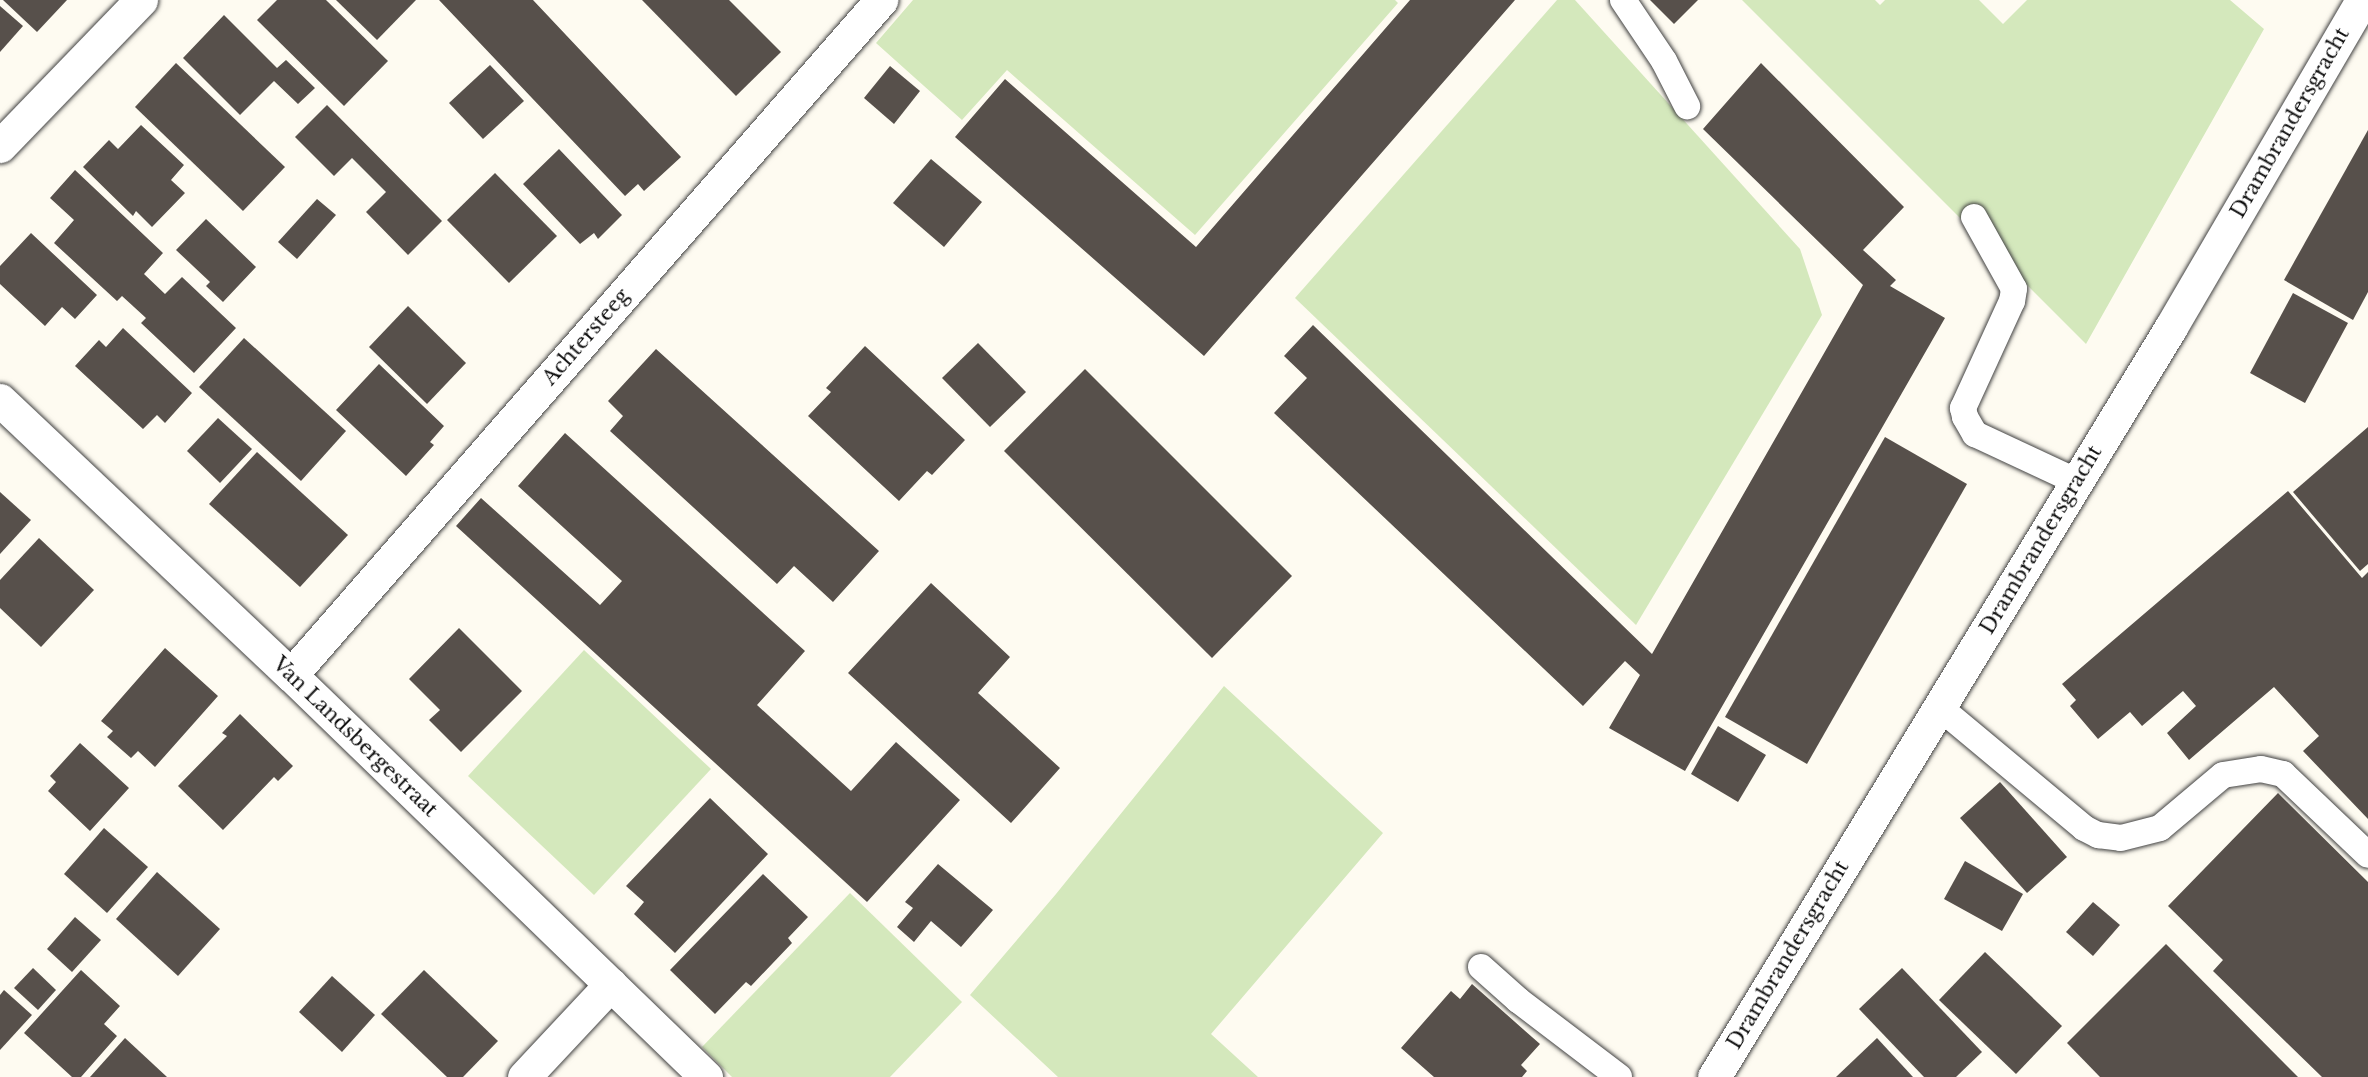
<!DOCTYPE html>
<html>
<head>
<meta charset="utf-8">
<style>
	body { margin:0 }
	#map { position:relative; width:2368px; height:1077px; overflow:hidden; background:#fefbf1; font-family:"Libre Baskerville",serif }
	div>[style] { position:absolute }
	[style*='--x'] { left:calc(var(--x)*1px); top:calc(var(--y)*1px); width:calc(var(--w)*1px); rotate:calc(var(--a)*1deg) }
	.green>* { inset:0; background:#d4e8bc }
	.building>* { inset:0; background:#57504b }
	.roads { filter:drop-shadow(0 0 2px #424242) drop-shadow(0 0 2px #424242) }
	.service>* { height:26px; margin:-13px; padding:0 13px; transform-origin:13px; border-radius:13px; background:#fff }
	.minor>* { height:33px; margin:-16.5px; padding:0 16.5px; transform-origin:16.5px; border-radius:16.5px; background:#fff }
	span { translate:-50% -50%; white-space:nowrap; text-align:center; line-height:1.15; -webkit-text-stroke:6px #fff; paint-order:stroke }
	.street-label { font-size:20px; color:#0f0f0f }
</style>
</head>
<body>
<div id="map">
	<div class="green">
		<i style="clip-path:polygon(913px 0,1395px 0,1398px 3px,1195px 235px,1007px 70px,962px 120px,876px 43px)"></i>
		<i style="clip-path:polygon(1557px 0,1575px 0,1800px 249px,1822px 315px,1636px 625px,1295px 298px)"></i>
		<i style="clip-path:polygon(1742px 0,1875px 0,1880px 5px,1885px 0,1979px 0,2003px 24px,2027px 0,2230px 0,2264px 29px,2086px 344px)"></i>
		<i style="clip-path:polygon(584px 650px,711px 769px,594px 895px,468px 776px)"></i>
		<i style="clip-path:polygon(1224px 686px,1383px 833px,1211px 1034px,1258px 1077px,1058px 1077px,970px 995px,1056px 894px)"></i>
		<i style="clip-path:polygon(850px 893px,962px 1002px,890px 1077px,732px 1077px,702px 1047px)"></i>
	</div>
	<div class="building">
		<i style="clip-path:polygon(3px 0,67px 0,37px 32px)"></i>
		<i style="clip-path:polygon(277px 0,326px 0,388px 61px,344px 106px,257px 20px)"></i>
		<i style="clip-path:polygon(336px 0,416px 0,377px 40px)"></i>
		<i style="clip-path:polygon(439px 0,533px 0,681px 157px,644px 191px,638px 184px,625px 196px)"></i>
		<i style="clip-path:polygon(642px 0,729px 0,781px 52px,736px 96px)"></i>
		<i style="clip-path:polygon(1410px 0,1515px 0,1204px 356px,955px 137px,1005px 79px,1196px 247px)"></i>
		<i style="clip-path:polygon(1650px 0,1698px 0,1674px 24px)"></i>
		<i style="clip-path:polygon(0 6px,23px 26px,0 52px)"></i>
		<i style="clip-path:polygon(224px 15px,277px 68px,286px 60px,315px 88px,298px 104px,274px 81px,240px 115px,183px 58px)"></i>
		<i style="clip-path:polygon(176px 63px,285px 167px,243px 211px,135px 107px)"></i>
		<i style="clip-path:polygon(1761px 63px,1904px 207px,1863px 250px,1896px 280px,1890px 286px,1945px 318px,1685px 771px,1609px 728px,1640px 675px,1625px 661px,1583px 706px,1274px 413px,1307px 378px,1284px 356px,1313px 325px,1652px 654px,1863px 285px,1703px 129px)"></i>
		<i style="clip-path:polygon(490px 65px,524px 101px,483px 139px,449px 103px)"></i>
		<i style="clip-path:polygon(890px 66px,920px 91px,894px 124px,864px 98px)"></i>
		<i style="clip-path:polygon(327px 105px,442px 221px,408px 255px,366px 212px,386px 192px,352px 158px,334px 176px,295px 137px)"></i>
		<i style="clip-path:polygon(141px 125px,184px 165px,171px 180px,185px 193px,152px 227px,136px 211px,133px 216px,83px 167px,109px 140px,118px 149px)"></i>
		<i style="clip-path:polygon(2368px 130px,2368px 292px,2353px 320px,2284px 280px)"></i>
		<i style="clip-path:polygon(559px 149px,622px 215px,598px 239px,594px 233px,580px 244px,523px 184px)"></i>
		<i style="clip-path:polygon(931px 159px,982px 202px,944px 247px,893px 203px)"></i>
		<i style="clip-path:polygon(75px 170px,163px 253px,144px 274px,165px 294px,182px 277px,236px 328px,194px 373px,141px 323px,146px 318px,122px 296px,117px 301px,54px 243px,74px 220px,50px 198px)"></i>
		<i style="clip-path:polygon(495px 173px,557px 236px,509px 283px,447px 220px)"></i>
		<i style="clip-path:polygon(317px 199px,336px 215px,297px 259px,278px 242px)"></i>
		<i style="clip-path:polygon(206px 219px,256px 267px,223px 302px,206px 286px,210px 282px,176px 250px)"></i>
		<i style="clip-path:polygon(31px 233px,97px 295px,75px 319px,62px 307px,45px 326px,0 284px,0 266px)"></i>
		<i style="clip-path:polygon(2293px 293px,2348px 323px,2305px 403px,2250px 373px)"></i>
		<i style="clip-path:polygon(408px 306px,466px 363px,427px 404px,369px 347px)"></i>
		<i style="clip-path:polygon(123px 328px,192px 393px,165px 423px,157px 415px,143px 429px,75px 366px,99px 340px,106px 347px)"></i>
		<i style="clip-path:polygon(244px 338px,346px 431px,301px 481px,199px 387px)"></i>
		<i style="clip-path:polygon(978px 343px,1026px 392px,990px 427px,942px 378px)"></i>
		<i style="clip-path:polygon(865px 346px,965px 440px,932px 475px,927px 471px,899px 501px,808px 416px,831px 392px,826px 388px)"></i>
		<i style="clip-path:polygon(656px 349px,879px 551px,833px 602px,794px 566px,777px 584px,610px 431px,623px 416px,608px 401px)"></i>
		<i style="clip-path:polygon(379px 364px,444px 426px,430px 442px,434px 445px,406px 476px,336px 410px)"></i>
		<i style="clip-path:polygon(1085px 369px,1292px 576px,1212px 658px,1004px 451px)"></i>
		<i style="clip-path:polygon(218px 418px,252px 449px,220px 483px,187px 451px)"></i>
		<i style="clip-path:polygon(2368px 427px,2368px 564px,2360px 571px,2293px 492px)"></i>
		<i style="clip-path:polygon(565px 433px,805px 651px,757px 705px,851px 791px,896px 742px,960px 800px,867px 902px,456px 526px,481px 498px,600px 605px,622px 581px,518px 486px)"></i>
		<i style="clip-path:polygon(1885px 437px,1967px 484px,1807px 764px,1725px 717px)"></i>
		<i style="clip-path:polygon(257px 452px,348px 535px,300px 587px,209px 504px)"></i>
		<i style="clip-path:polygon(2288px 491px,2362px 578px,2368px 572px,2368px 819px,2303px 751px,2319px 736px,2274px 687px,2189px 760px,2167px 733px,2196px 706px,2183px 691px,2142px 726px,2130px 712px,2098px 739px,2070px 706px,2076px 700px,2062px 684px)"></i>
		<i style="clip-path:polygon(0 492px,31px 520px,0 554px)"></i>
		<i style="clip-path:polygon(39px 538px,94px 590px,41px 647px,0 608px,0 580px)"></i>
		<i style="clip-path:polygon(931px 583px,1010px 657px,978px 693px,1060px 768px,1011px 823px,848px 673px)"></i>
		<i style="clip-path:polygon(459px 628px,522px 691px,461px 752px,429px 720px,440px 710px,409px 679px)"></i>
		<i style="clip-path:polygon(165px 648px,218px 696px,155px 767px,138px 751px,131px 758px,107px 737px,113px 731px,101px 721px)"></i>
		<i style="clip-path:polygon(240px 714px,293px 766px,278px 781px,274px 777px,223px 830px,178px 786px,227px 736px,222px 733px)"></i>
		<i style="clip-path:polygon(1718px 726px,1766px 755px,1738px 802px,1691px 774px)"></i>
		<i style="clip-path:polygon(80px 743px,129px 788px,90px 831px,48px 791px,56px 782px,50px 776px)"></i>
		<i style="clip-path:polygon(2000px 782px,2067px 857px,2027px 893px,1960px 818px)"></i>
		<i style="clip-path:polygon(2278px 793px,2368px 882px,2368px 1077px,2322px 1077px,2213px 971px,2223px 960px,2168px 906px)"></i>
		<i style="clip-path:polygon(710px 798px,768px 854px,675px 953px,634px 914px,644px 902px,626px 886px)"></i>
		<i style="clip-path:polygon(104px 828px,148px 867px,107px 913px,64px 874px)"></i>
		<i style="clip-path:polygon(1965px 861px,2023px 894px,2002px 931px,1944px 899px)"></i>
		<i style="clip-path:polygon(938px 864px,993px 910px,961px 947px,931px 921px,914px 942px,897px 927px,913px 908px,905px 902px)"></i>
		<i style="clip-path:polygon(157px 872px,220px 929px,178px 976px,116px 919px)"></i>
		<i style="clip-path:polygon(763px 874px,808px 917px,788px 938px,792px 943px,751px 986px,746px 982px,715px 1014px,670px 970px)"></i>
		<i style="clip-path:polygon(2093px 902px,2120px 925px,2093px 956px,2066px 932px)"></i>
		<i style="clip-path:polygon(75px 917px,101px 940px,72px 972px,47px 949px)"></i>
		<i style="clip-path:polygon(2166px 944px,2298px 1077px,2100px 1077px,2067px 1043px)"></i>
		<i style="clip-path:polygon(1985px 952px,2062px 1026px,2016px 1074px,1939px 1000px)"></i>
		<i style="clip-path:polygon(33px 968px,56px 990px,38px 1010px,14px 988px)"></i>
		<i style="clip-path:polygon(1902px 968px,1982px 1052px,1956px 1077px,1924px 1077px,1859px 1009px)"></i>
		<i style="clip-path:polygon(81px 970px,120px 1006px,104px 1024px,117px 1036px,81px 1077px,72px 1077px,24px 1033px)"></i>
		<i style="clip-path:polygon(424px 970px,498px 1041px,463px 1077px,447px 1077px,381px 1014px)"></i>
		<i style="clip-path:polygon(332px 976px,375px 1015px,342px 1052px,299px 1012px)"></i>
		<i style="clip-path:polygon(1472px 984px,1540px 1044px,1521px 1065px,1527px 1071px,1522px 1077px,1434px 1077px,1401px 1048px,1451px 991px,1460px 999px)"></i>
		<i style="clip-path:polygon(4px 990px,32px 1015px,0 1050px,0 995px)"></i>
		<i style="clip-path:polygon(125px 1038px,167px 1077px,90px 1077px)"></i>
		<i style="clip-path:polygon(1877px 1038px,1913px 1077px,1836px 1077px)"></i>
	</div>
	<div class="roads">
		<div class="service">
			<i style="--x:1623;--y:0;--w:73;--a:56.1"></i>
			<i style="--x:1664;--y:61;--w:51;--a:62.9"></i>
			<i style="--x:1974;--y:217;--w:82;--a:60.9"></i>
			<i style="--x:2014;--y:289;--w:12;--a:99"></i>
			<i style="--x:2012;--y:301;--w:118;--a:114.6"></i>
			<i style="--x:1963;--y:408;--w:9;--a:77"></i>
			<i style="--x:1965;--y:417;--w:20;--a:60"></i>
			<i style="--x:1975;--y:434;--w:114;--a:25"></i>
			<i style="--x:1939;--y:707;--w:189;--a:39.8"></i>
			<i style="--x:2084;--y:828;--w:16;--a:27"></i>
			<i style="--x:2098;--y:835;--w:23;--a:7"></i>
			<i style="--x:2121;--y:838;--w:40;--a:-14.4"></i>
			<i style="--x:2160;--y:828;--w:82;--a:-40.1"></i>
			<i style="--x:2223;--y:775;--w:38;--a:-9"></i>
			<i style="--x:2261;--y:769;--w:23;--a:13"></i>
			<i style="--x:2283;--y:774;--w:117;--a:43.6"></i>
			<i style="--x:1481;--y:967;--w:50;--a:41.7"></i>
			<i style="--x:1518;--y:1000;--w:127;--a:37.3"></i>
		</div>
		<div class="minor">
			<i style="--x:0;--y:146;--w:203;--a:-46"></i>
			<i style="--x:0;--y:400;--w:400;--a:43.4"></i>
			<i style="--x:291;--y:675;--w:578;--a:44.09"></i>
			<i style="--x:291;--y:675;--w:897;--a:-48.84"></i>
			<i style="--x:524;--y:1077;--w:127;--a:-46.9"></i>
			<i style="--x:1714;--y:1077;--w:878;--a:-58.64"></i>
			<i style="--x:2171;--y:327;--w:379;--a:-59.7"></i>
		</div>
	</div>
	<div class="street-label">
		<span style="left:2290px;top:123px;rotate:-60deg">Drambrandersgracht</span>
		<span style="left:586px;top:337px;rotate:-49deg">Achtersteeg</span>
		<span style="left:2041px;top:540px;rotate:-59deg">Drambrandersgracht</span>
		<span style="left:355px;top:737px;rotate:44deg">Van Landsbergestraat</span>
		<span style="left:1788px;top:955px;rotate:-59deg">Drambrandersgracht</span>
	</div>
</div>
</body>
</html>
